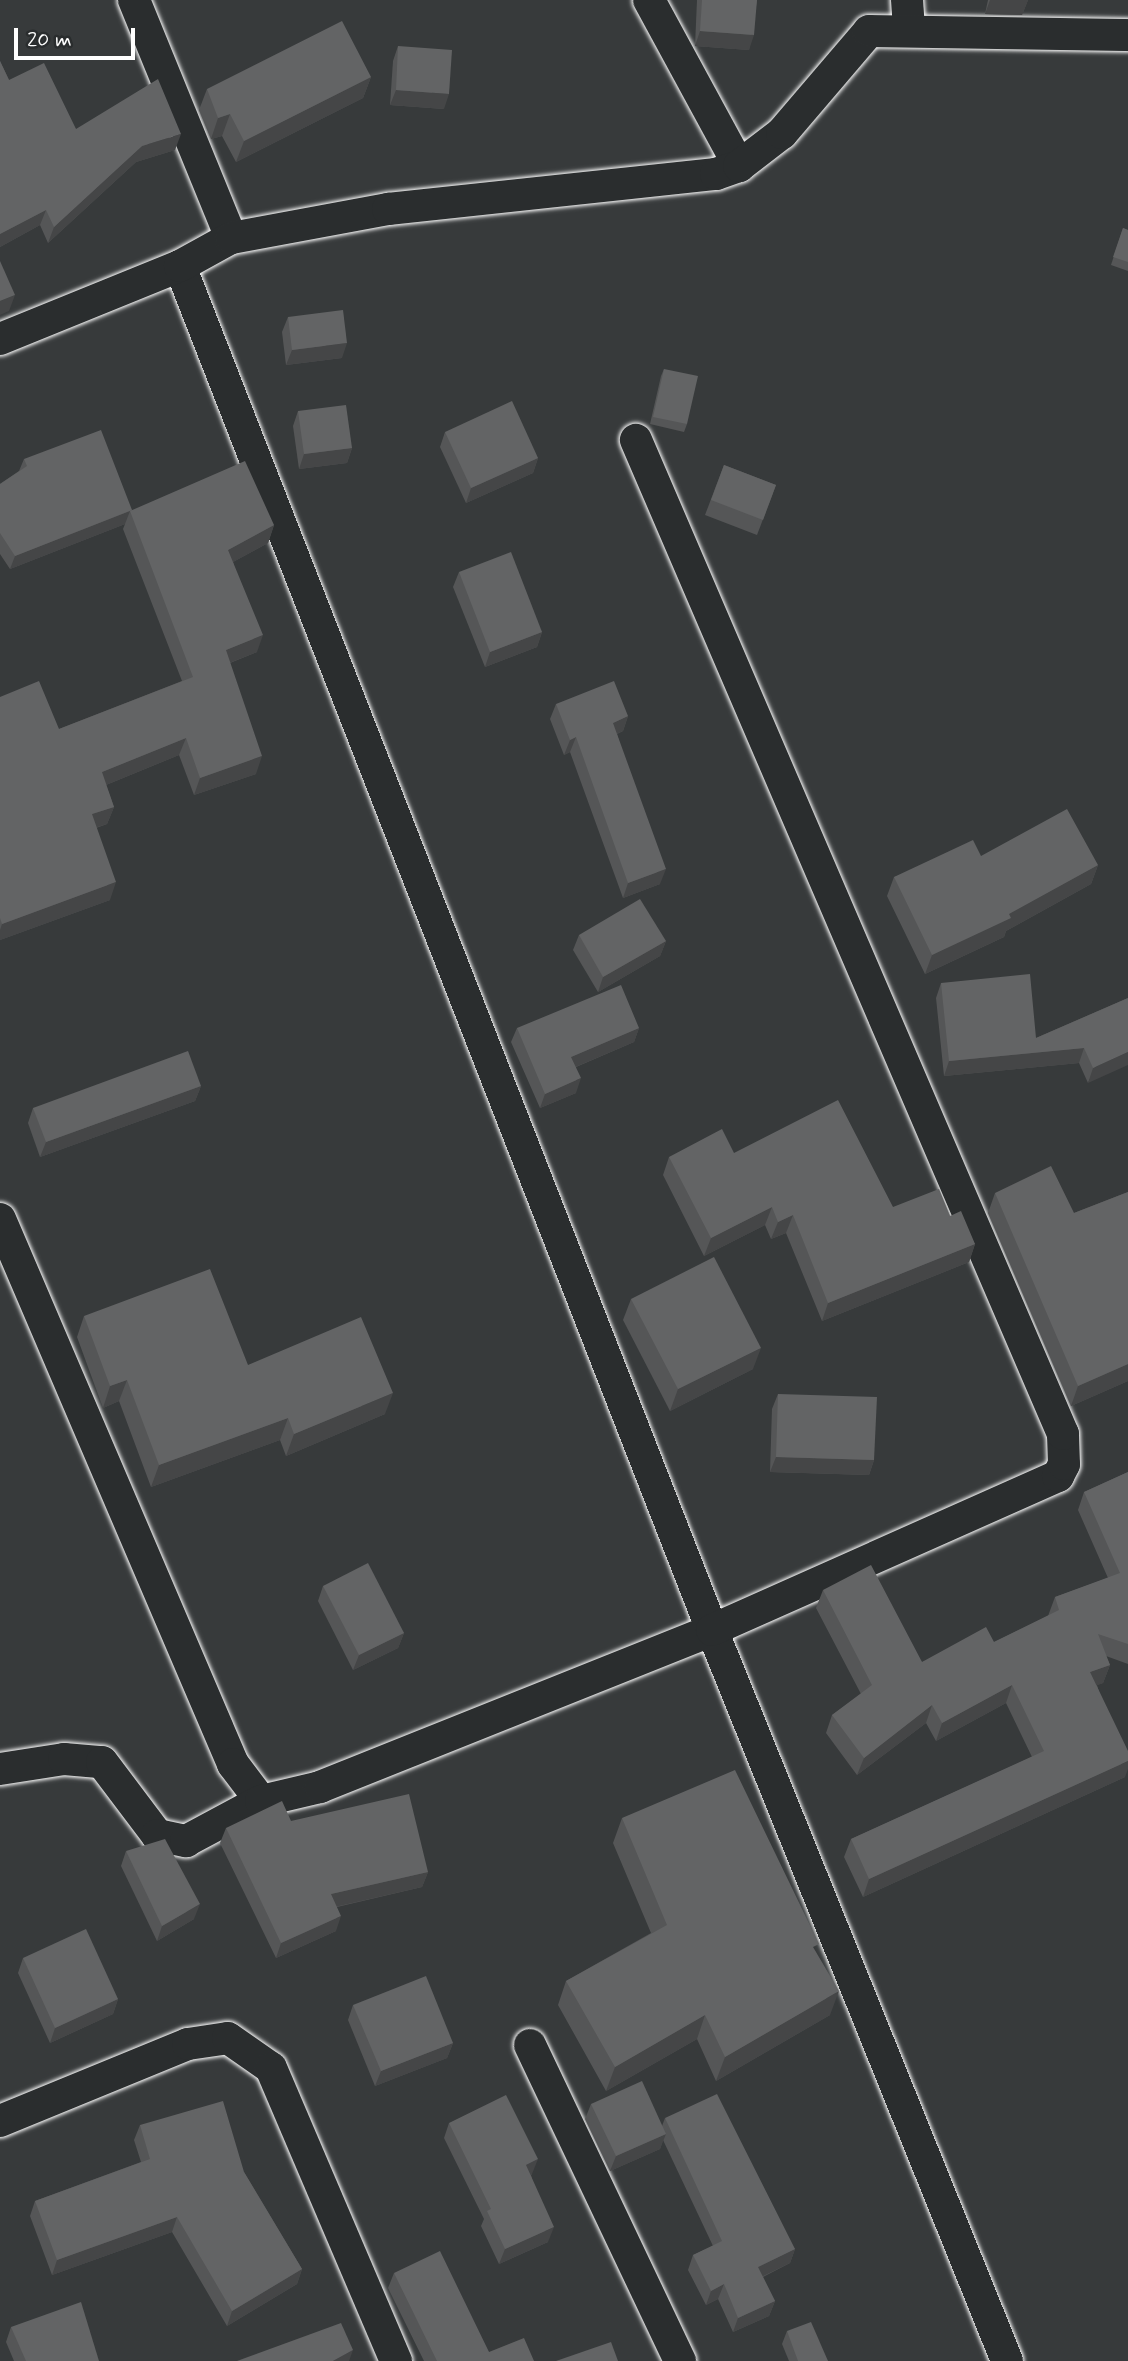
<!DOCTYPE html>
<html>
<head>
<meta charset="utf-8">
<style>
	body { margin:0 }
	#map { position:relative; width:1128px; height:2361px; overflow:hidden; background:#373a3b; font-family:Mynerve,sans-serif }
	div>[style] { position:absolute }
	[style*='--x'] { left:calc(var(--x)*1px); top:calc(var(--y)*1px); width:calc(var(--w)*1px); rotate:calc(var(--a)*1deg) }
	.roads { filter:drop-shadow(0 0 2px #fff) drop-shadow(0 0 2px #fff) }
	.street>* { height:32px; margin:-16px; padding:0 16px; transform-origin:16px; border-radius:16px; background:#2a2d2e }
	.wall>* { inset:0; background:#555657 }
	.shaded-wall>* { inset:0; background:#454647 }
	.building>* { inset:0; background:#636465 }
	span { translate:-50% -50%; white-space:nowrap; text-align:center; line-height:1.15; -webkit-text-stroke:5px #2a2d2e; paint-order:stroke }
	.scale { position:absolute; left:14px; top:28px; width:121px; height:32px; box-sizing:border-box; border:4px solid #fff; border-top:0; padding-left:9px; font-size:21px; line-height:24px; white-space:nowrap; color:#fff; -webkit-text-stroke:5px #2a2d2e; paint-order:stroke }
</style>
</head>
<body>
<div id="map">
	<div class="roads">
		<div class="street">
			<i style="--x:134;--y:0;--w:257;--a:67.8"></i>
			<i style="--x:649;--y:0;--w:189;--a:61.5"></i>
			<i style="--x:907;--y:0;--w:29;--a:86"></i>
			<i style="--x:180;--y:266;--w:1464;--a:68.69"></i>
			<i style="--x:712;--y:1630;--w:788;--a:68.02"></i>
			<i style="--x:0;--y:339;--w:194;--a:-22.1"></i>
			<i style="--x:180;--y:266;--w:58;--a:-28.8"></i>
			<i style="--x:231;--y:238;--w:160;--a:-10.5"></i>
			<i style="--x:388;--y:209;--w:330;--a:-6.1"></i>
			<i style="--x:716;--y:174;--w:24;--a:-19"></i>
			<i style="--x:739;--y:166;--w:54;--a:-37.5"></i>
			<i style="--x:782;--y:133;--w:134;--a:-49.5"></i>
			<i style="--x:869;--y:31;--w:259;--a:0.9"></i>
			<i style="--x:0;--y:1219;--w:593;--a:66.85"></i>
			<i style="--x:233;--y:1764;--w:46;--a:52.9"></i>
			<i style="--x:0;--y:1769;--w:65;--a:-8.9"></i>
			<i style="--x:64;--y:1759;--w:38;--a:5"></i>
			<i style="--x:102;--y:1762;--w:91;--a:53"></i>
			<i style="--x:157;--y:1835;--w:30;--a:12"></i>
			<i style="--x:186;--y:1841;--w:85;--a:-28.1"></i>
			<i style="--x:261;--y:1801;--w:61;--a:-13.3"></i>
			<i style="--x:320;--y:1787;--w:422;--a:-21.8"></i>
			<i style="--x:712;--y:1630;--w:379;--a:-24"></i>
			<i style="--x:1058;--y:1476;--w:13;--a:-63"></i>
			<i style="--x:1064;--y:1464;--w:30;--a:-92"></i>
			<i style="--x:1063;--y:1434;--w:1082;--a:-113.25"></i>
			<i style="--x:530;--y:2045;--w:350;--a:64.6"></i>
			<i style="--x:0;--y:2121;--w:203;--a:-22.3"></i>
			<i style="--x:188;--y:2044;--w:40;--a:-8.5"></i>
			<i style="--x:228;--y:2038;--w:52;--a:34.9"></i>
			<i style="--x:271;--y:2068;--w:319;--a:66.9"></i>
		</div>
	</div>
	<div class="wall">
		<i style="clip-path:polygon(697px 0,757px 0,749px 50px,695px 46px)"></i>
		<i style="clip-path:polygon(988px 0,1028px 0,1022px 15px,985px 14px)"></i>
		<i style="clip-path:polygon(398px 46px,444px 109px,390px 105px,393px 61px)"></i>
		<i style="clip-path:polygon(0 61px,9px 80px,76px 129px,175px 150px,136px 162px,48px 243px,40px 225px,0 247px)"></i>
		<i style="clip-path:polygon(371px 77px,363px 98px,236px 162px,222px 136px,211px 139px,199px 110px,207px 89px)"></i>
		<i style="clip-path:polygon(1123px 228px,1128px 230px,1128px 271px,1111px 265px)"></i>
		<i style="clip-path:polygon(288px 317px,342px 358px,286px 365px,282px 332px)"></i>
		<i style="clip-path:polygon(664px 369px,687px 424px,684px 432px,650px 424px,661px 376px)"></i>
		<i style="clip-path:polygon(298px 411px,352px 448px,347px 463px,299px 469px,293px 426px)"></i>
		<i style="clip-path:polygon(445px 432px,538px 458px,533px 473px,466px 503px,440px 447px)"></i>
		<i style="clip-path:polygon(24px 459px,132px 510px,274px 525px,268px 543px,233px 562px,257px 652px,230px 663px,256px 774px,194px 795px,179px 755px,106px 785px,114px 807px,107px 824px,96px 828px,110px 900px,0 940px,0 697px,59px 729px,182px 681px,123px 529px,125px 524px,10px 569px,0 554px,0 484px,19px 471px)"></i>
		<i style="clip-path:polygon(724px 465px,776px 485px,757px 535px,705px 515px)"></i>
		<i style="clip-path:polygon(459px 572px,542px 632px,537px 647px,485px 667px,453px 587px)"></i>
		<i style="clip-path:polygon(556px 704px,628px 716px,623px 731px,617px 734px,660px 884px,623px 898px,570px 752px,564px 755px,550px 719px)"></i>
		<i style="clip-path:polygon(981px 856px,1098px 865px,1091px 884px,1006px 931px,1004px 937px,925px 974px,887px 896px,894px 877px)"></i>
		<i style="clip-path:polygon(579px 935px,666px 941px,660px 956px,598px 992px,573px 950px)"></i>
		<i style="clip-path:polygon(941px 983px,1036px 1038px,1128px 998px,1088px 1083px,1079px 1063px,944px 1076px,936px 998px)"></i>
		<i style="clip-path:polygon(517px 1028px,639px 1028px,634px 1042px,576px 1067px,576px 1093px,540px 1108px,511px 1042px)"></i>
		<i style="clip-path:polygon(201px 1086px,195px 1101px,40px 1157px,28px 1123px,33px 1108px)"></i>
		<i style="clip-path:polygon(734px 1153px,893px 1207px,950px 1216px,975px 1244px,969px 1262px,822px 1321px,786px 1233px,771px 1239px,765px 1225px,704px 1256px,663px 1175px,669px 1157px)"></i>
		<i style="clip-path:polygon(1128px 1192px,1128px 1381px,1071px 1406px,988px 1213px,995px 1193px,1074px 1213px)"></i>
		<i style="clip-path:polygon(631px 1299px,753px 1369px,670px 1411px,623px 1320px)"></i>
		<i style="clip-path:polygon(84px 1316px,248px 1365px,385px 1414px,286px 1456px,280px 1440px,151px 1487px,119px 1401px,103px 1408px,77px 1337px)"></i>
		<i style="clip-path:polygon(778px 1394px,874px 1460px,869px 1475px,770px 1472px,772px 1409px)"></i>
		<i style="clip-path:polygon(1128px 1472px,1128px 1664px,1106px 1656px,1110px 1665px,1103px 1683px,1097px 1685px,1125px 1777px,863px 1897px,844px 1857px,851px 1839px,1032px 1757px,1006px 1703px,936px 1741px,926px 1723px,857px 1775px,826px 1733px,832px 1715px,861px 1694px,816px 1608px,823px 1590px,922px 1662px,994px 1642px,1048px 1616px,1055px 1597px,1108px 1578px,1078px 1510px,1084px 1492px)"></i>
		<i style="clip-path:polygon(323px 1586px,404px 1633px,398px 1648px,353px 1670px,318px 1601px)"></i>
		<i style="clip-path:polygon(622px 1818px,816px 1952px,830px 2015px,716px 2081px,697px 2039px,606px 2091px,558px 2005px,566px 1981px,651px 1933px,613px 1843px)"></i>
		<i style="clip-path:polygon(291px 1821px,428px 1872px,422px 1887px,337px 1907px,336px 1931px,276px 1958px,220px 1843px,226px 1828px)"></i>
		<i style="clip-path:polygon(126px 1851px,194px 1919px,157px 1941px,121px 1866px)"></i>
		<i style="clip-path:polygon(23px 1958px,118px 1999px,113px 2014px,50px 2043px,18px 1973px)"></i>
		<i style="clip-path:polygon(353px 2005px,453px 2043px,447px 2058px,375px 2086px,348px 2020px)"></i>
		<i style="clip-path:polygon(591px 2104px,662px 2126px,665px 2118px,795px 2249px,790px 2263px,763px 2277px,775px 2301px,769px 2316px,733px 2332px,718px 2299px,706px 2305px,688px 2270px,693px 2255px,713px 2246px,663px 2140px,660px 2149px,610px 2171px,585px 2119px)"></i>
		<i style="clip-path:polygon(449px 2123px,532px 2174px,531px 2175px,548px 2242px,499px 2264px,481px 2226px,484px 2219px,444px 2138px)"></i>
		<i style="clip-path:polygon(140px 2125px,244px 2172px,302px 2269px,297px 2284px,227px 2326px,172px 2232px,52px 2275px,30px 2216px,35px 2201px,141px 2162px,134px 2140px)"></i>
		<i style="clip-path:polygon(394px 2273px,489px 2352px,534px 2361px,424px 2361px,388px 2288px)"></i>
		<i style="clip-path:polygon(11px 2327px,99px 2361px,14px 2361px,6px 2342px)"></i>
		<i style="clip-path:polygon(787px 2331px,828px 2361px,789px 2361px,782px 2344px)"></i>
	</div>
	<div class="shaded-wall">
		<i style="clip-path:polygon(990px 0,1028px 0,1022px 15px,985px 14px)"></i>
		<i style="clip-path:polygon(700px 31px,754px 35px,749px 50px,695px 46px)"></i>
		<i style="clip-path:polygon(371px 77px,363px 98px,236px 162px,244px 141px)"></i>
		<i style="clip-path:polygon(396px 90px,449px 94px,444px 109px,390px 105px)"></i>
		<i style="clip-path:polygon(230px 114px,222px 136px,211px 139px,218px 118px)"></i>
		<i style="clip-path:polygon(181px 134px,175px 150px,136px 162px,48px 243px,54px 227px,142px 146px)"></i>
		<i style="clip-path:polygon(46px 210px,40px 225px,0 247px,0 234px)"></i>
		<i style="clip-path:polygon(15px 295px,9px 311px,0 315px,0 301px)"></i>
		<i style="clip-path:polygon(347px 343px,342px 358px,286px 365px,292px 350px)"></i>
		<i style="clip-path:polygon(352px 448px,347px 463px,299px 469px,304px 454px)"></i>
		<i style="clip-path:polygon(538px 458px,533px 473px,466px 503px,471px 488px)"></i>
		<i style="clip-path:polygon(130px 511px,125px 524px,10px 569px,15px 556px)"></i>
		<i style="clip-path:polygon(274px 525px,268px 543px,222px 568px,228px 550px)"></i>
		<i style="clip-path:polygon(542px 632px,537px 647px,485px 667px,490px 652px)"></i>
		<i style="clip-path:polygon(263px 635px,257px 652px,219px 667px,226px 650px)"></i>
		<i style="clip-path:polygon(628px 716px,623px 731px,607px 738px,613px 723px)"></i>
		<i style="clip-path:polygon(576px 737px,570px 752px,564px 755px,570px 740px)"></i>
		<i style="clip-path:polygon(186px 738px,179px 755px,96px 789px,102px 772px)"></i>
		<i style="clip-path:polygon(262px 756px,256px 774px,194px 795px,200px 778px)"></i>
		<i style="clip-path:polygon(114px 807px,107px 824px,85px 831px,92px 814px)"></i>
		<i style="clip-path:polygon(1098px 865px,1091px 884px,1006px 931px,1004px 937px,925px 974px,932px 955px)"></i>
		<i style="clip-path:polygon(666px 869px,660px 884px,623px 898px,628px 883px)"></i>
		<i style="clip-path:polygon(116px 882px,110px 900px,0 940px,0 930px,2px 924px)"></i>
		<i style="clip-path:polygon(666px 941px,660px 956px,598px 992px,603px 977px)"></i>
		<i style="clip-path:polygon(639px 1028px,634px 1042px,566px 1071px,571px 1057px)"></i>
		<i style="clip-path:polygon(1084px 1048px,1079px 1063px,944px 1076px,949px 1061px)"></i>
		<i style="clip-path:polygon(1128px 1052px,1128px 1065px,1088px 1083px,1093px 1068px)"></i>
		<i style="clip-path:polygon(581px 1078px,576px 1093px,540px 1108px,545px 1094px)"></i>
		<i style="clip-path:polygon(201px 1086px,195px 1101px,40px 1157px,46px 1142px)"></i>
		<i style="clip-path:polygon(772px 1207px,765px 1225px,704px 1256px,711px 1238px)"></i>
		<i style="clip-path:polygon(793px 1215px,786px 1233px,771px 1239px,778px 1222px)"></i>
		<i style="clip-path:polygon(975px 1244px,969px 1262px,822px 1321px,828px 1303px)"></i>
		<i style="clip-path:polygon(761px 1348px,753px 1369px,670px 1411px,678px 1389px)"></i>
		<i style="clip-path:polygon(1128px 1364px,1128px 1381px,1071px 1406px,1078px 1386px)"></i>
		<i style="clip-path:polygon(127px 1380px,119px 1401px,103px 1408px,110px 1386px)"></i>
		<i style="clip-path:polygon(393px 1393px,385px 1414px,286px 1456px,294px 1434px)"></i>
		<i style="clip-path:polygon(288px 1418px,280px 1440px,151px 1487px,159px 1465px)"></i>
		<i style="clip-path:polygon(776px 1457px,874px 1460px,869px 1475px,770px 1472px)"></i>
		<i style="clip-path:polygon(404px 1633px,398px 1648px,353px 1670px,359px 1655px)"></i>
		<i style="clip-path:polygon(1110px 1665px,1103px 1683px,1084px 1690px,1090px 1672px)"></i>
		<i style="clip-path:polygon(1012px 1685px,1006px 1703px,936px 1741px,942px 1723px)"></i>
		<i style="clip-path:polygon(932px 1705px,926px 1723px,857px 1775px,864px 1758px)"></i>
		<i style="clip-path:polygon(1128px 1761px,1128px 1769px,1125px 1777px,863px 1897px,869px 1879px)"></i>
		<i style="clip-path:polygon(428px 1872px,422px 1887px,326px 1909px,331px 1894px)"></i>
		<i style="clip-path:polygon(200px 1904px,194px 1919px,157px 1941px,162px 1926px)"></i>
		<i style="clip-path:polygon(341px 1916px,336px 1931px,276px 1958px,281px 1943px)"></i>
		<i style="clip-path:polygon(839px 1991px,830px 2015px,716px 2081px,725px 2057px)"></i>
		<i style="clip-path:polygon(118px 1999px,113px 2014px,50px 2043px,55px 2028px)"></i>
		<i style="clip-path:polygon(705px 2015px,697px 2039px,606px 2091px,615px 2067px)"></i>
		<i style="clip-path:polygon(453px 2043px,447px 2058px,375px 2086px,381px 2071px)"></i>
		<i style="clip-path:polygon(666px 2134px,660px 2149px,610px 2171px,616px 2156px)"></i>
		<i style="clip-path:polygon(538px 2159px,532px 2174px,521px 2180px,526px 2165px)"></i>
		<i style="clip-path:polygon(177px 2217px,172px 2232px,52px 2275px,57px 2260px)"></i>
		<i style="clip-path:polygon(554px 2227px,548px 2242px,499px 2264px,505px 2249px)"></i>
		<i style="clip-path:polygon(795px 2249px,790px 2263px,753px 2281px,758px 2267px)"></i>
		<i style="clip-path:polygon(302px 2269px,297px 2284px,227px 2326px,232px 2311px)"></i>
		<i style="clip-path:polygon(724px 2284px,718px 2299px,706px 2305px,711px 2291px)"></i>
		<i style="clip-path:polygon(775px 2301px,769px 2316px,733px 2332px,738px 2318px)"></i>
		<i style="clip-path:polygon(353px 2350px,349px 2361px,333px 2361px)"></i>
	</div>
	<div class="building">
		<i style="clip-path:polygon(702px 0,757px 0,754px 35px,700px 31px)"></i>
		<i style="clip-path:polygon(342px 21px,371px 77px,244px 141px,230px 114px,218px 118px,207px 89px)"></i>
		<i style="clip-path:polygon(398px 46px,452px 50px,449px 94px,396px 90px)"></i>
		<i style="clip-path:polygon(0 61px,9px 80px,44px 63px,76px 129px,158px 79px,181px 134px,142px 146px,54px 227px,46px 210px,0 234px)"></i>
		<i style="clip-path:polygon(1123px 228px,1128px 230px,1128px 262px,1113px 257px)"></i>
		<i style="clip-path:polygon(0 261px,15px 295px,0 301px)"></i>
		<i style="clip-path:polygon(343px 310px,347px 343px,292px 350px,288px 317px)"></i>
		<i style="clip-path:polygon(664px 369px,698px 376px,687px 424px,653px 417px)"></i>
		<i style="clip-path:polygon(512px 401px,538px 458px,471px 488px,445px 432px)"></i>
		<i style="clip-path:polygon(346px 405px,352px 448px,304px 454px,298px 411px)"></i>
		<i style="clip-path:polygon(101px 430px,132px 510px,15px 556px,0 533px,0 484px,27px 466px,24px 459px)"></i>
		<i style="clip-path:polygon(245px 461px,274px 525px,228px 550px,263px 635px,226px 650px,262px 756px,200px 778px,186px 738px,102px 772px,114px 807px,92px 814px,116px 882px,2px 924px,0 918px,0 697px,39px 681px,59px 729px,193px 677px,130px 511px)"></i>
		<i style="clip-path:polygon(724px 465px,776px 485px,763px 520px,711px 500px)"></i>
		<i style="clip-path:polygon(511px 552px,542px 632px,490px 652px,459px 572px)"></i>
		<i style="clip-path:polygon(614px 681px,628px 716px,613px 723px,666px 869px,628px 883px,576px 737px,570px 740px,556px 704px)"></i>
		<i style="clip-path:polygon(1067px 809px,1098px 865px,1009px 914px,1011px 918px,932px 955px,894px 877px,973px 840px,981px 856px)"></i>
		<i style="clip-path:polygon(640px 899px,666px 941px,603px 977px,579px 935px)"></i>
		<i style="clip-path:polygon(1030px 974px,1036px 1038px,1128px 998px,1128px 1052px,1093px 1068px,1084px 1048px,949px 1061px,941px 983px)"></i>
		<i style="clip-path:polygon(621px 985px,639px 1028px,571px 1057px,581px 1078px,545px 1094px,517px 1028px)"></i>
		<i style="clip-path:polygon(188px 1051px,201px 1086px,46px 1142px,33px 1108px)"></i>
		<i style="clip-path:polygon(838px 1100px,893px 1207px,939px 1189px,950px 1216px,961px 1211px,975px 1244px,828px 1303px,793px 1215px,778px 1222px,772px 1207px,711px 1238px,669px 1157px,722px 1129px,734px 1153px)"></i>
		<i style="clip-path:polygon(1051px 1166px,1074px 1213px,1128px 1192px,1128px 1364px,1078px 1386px,995px 1193px)"></i>
		<i style="clip-path:polygon(714px 1257px,761px 1348px,678px 1389px,631px 1299px)"></i>
		<i style="clip-path:polygon(210px 1269px,248px 1365px,361px 1317px,393px 1393px,294px 1434px,288px 1418px,159px 1465px,127px 1380px,110px 1386px,84px 1316px)"></i>
		<i style="clip-path:polygon(778px 1394px,877px 1397px,874px 1460px,776px 1457px)"></i>
		<i style="clip-path:polygon(1128px 1472px,1128px 1644px,1098px 1634px,1110px 1665px,1090px 1672px,1128px 1751px,1128px 1761px,869px 1879px,851px 1839px,1044px 1751px,1012px 1685px,942px 1723px,932px 1705px,864px 1758px,832px 1715px,872px 1685px,823px 1590px,871px 1565px,922px 1662px,986px 1627px,994px 1642px,1059px 1610px,1055px 1597px,1120px 1573px,1084px 1492px)"></i>
		<i style="clip-path:polygon(368px 1563px,404px 1633px,359px 1655px,323px 1586px)"></i>
		<i style="clip-path:polygon(735px 1770px,819px 1944px,813px 1947px,839px 1991px,725px 2057px,705px 2015px,615px 2067px,566px 1981px,667px 1925px,622px 1818px)"></i>
		<i style="clip-path:polygon(409px 1794px,428px 1872px,331px 1894px,341px 1916px,281px 1943px,226px 1828px,282px 1801px,291px 1821px)"></i>
		<i style="clip-path:polygon(165px 1839px,200px 1904px,162px 1926px,126px 1851px)"></i>
		<i style="clip-path:polygon(86px 1929px,118px 1999px,55px 2028px,23px 1958px)"></i>
		<i style="clip-path:polygon(426px 1976px,453px 2043px,381px 2071px,353px 2005px)"></i>
		<i style="clip-path:polygon(642px 2081px,666px 2134px,616px 2156px,591px 2104px)"></i>
		<i style="clip-path:polygon(717px 2094px,795px 2249px,758px 2267px,775px 2301px,738px 2318px,724px 2284px,711px 2291px,693px 2255px,722px 2241px,665px 2118px)"></i>
		<i style="clip-path:polygon(506px 2095px,538px 2159px,526px 2165px,554px 2227px,505px 2249px,487px 2211px,491px 2209px,449px 2123px)"></i>
		<i style="clip-path:polygon(223px 2101px,244px 2172px,302px 2269px,232px 2311px,177px 2217px,57px 2260px,35px 2201px,150px 2159px,140px 2125px)"></i>
		<i style="clip-path:polygon(440px 2251px,489px 2352px,524px 2338px,534px 2361px,437px 2361px,394px 2273px)"></i>
		<i style="clip-path:polygon(81px 2302px,99px 2361px,26px 2361px,11px 2327px)"></i>
		<i style="clip-path:polygon(811px 2322px,828px 2361px,798px 2361px,787px 2331px)"></i>
		<i style="clip-path:polygon(341px 2323px,353px 2350px,333px 2361px,237px 2361px)"></i>
		<i style="clip-path:polygon(611px 2342px,618px 2361px,556px 2361px)"></i>
	</div>
	<div class="scale">20 m</div>
</div>
</body>
</html>
